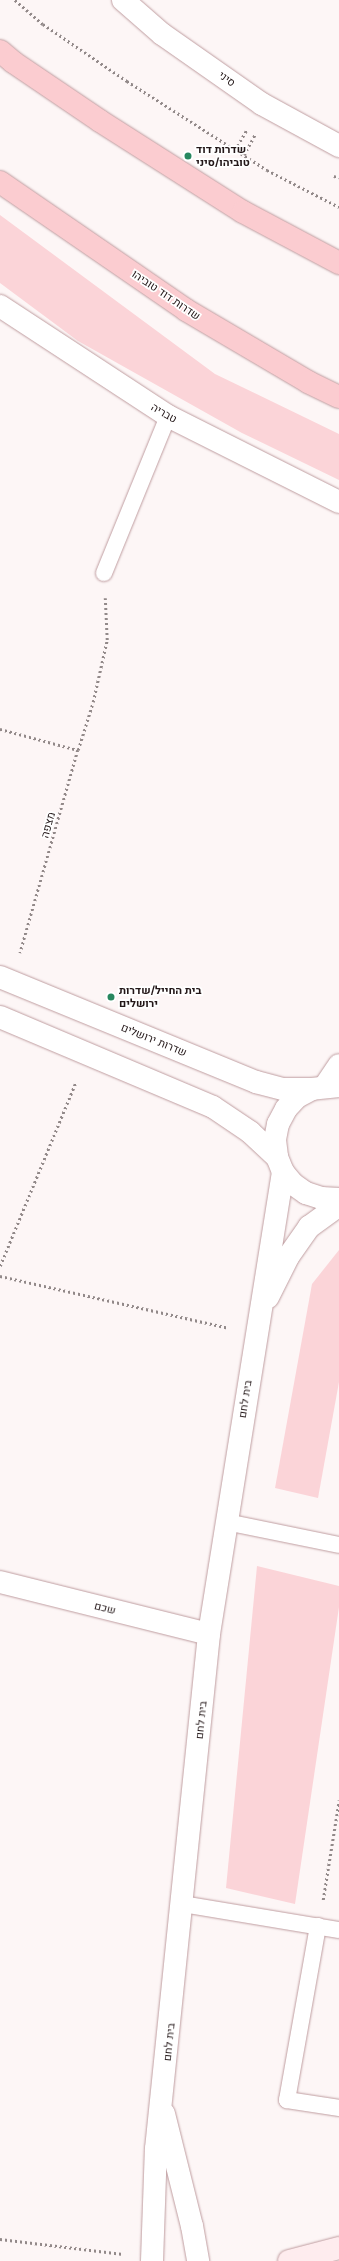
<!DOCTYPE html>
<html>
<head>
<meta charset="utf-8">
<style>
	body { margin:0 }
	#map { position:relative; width:339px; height:2261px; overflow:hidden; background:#fdf6f6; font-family:Inter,Heebo,sans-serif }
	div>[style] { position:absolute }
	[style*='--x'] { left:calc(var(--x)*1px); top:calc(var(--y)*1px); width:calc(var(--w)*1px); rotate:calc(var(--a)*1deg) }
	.green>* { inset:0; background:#fbd4d8 }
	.path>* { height:2.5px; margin-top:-1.25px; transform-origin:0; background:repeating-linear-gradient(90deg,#928989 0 2px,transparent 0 5px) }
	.roads { filter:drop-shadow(0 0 1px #bf9da0) drop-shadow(0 0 1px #bf9da0) }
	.service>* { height:16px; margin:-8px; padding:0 8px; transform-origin:8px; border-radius:8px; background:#fff }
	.minor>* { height:22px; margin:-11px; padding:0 11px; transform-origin:11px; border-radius:11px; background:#fff }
	.tertiary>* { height:22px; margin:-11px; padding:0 11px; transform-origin:11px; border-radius:11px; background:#fff }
	.secondary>* { height:22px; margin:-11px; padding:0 11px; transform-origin:11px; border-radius:11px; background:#feecee }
	.trunk>* { height:22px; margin:-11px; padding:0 11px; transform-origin:11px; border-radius:11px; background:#fbccd0 }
	.dots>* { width:11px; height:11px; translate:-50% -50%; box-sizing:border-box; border:2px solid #fff; border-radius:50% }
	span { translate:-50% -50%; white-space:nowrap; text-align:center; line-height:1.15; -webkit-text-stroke:3.5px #fff; paint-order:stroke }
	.street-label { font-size:11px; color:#231718 }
	.poi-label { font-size:11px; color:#231718; font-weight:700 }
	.left { translate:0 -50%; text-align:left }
</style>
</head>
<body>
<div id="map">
	<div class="green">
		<i style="clip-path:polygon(0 215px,215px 374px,339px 434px,339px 480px,242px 433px,78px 341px,0 283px)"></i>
		<i style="clip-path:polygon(339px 1250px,339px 1382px,318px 1498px,275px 1488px,312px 1284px)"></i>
		<i style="clip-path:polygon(257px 1566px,339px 1586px,339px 1607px,295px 1904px,226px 1888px)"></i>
	</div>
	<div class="path">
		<i style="--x:15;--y:0;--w:37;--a:41"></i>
		<i style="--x:43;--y:24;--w:102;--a:34.2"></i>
		<i style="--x:127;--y:81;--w:166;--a:32.4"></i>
		<i style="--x:267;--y:170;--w:81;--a:27.2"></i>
		<i style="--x:235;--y:150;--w:24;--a:-60"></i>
		<i style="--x:244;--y:155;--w:24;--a:-62"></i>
		<i style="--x:334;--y:176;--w:5;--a:22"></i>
		<i style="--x:0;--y:729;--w:81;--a:15.1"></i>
		<i style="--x:78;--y:750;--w:211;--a:105.9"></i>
		<i style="--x:78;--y:750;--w:50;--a:-72.6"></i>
		<i style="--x:93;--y:702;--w:64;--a:-77.3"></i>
		<i style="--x:107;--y:640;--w:42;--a:-92.7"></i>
		<i style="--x:0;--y:1266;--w:199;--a:-67.6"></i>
		<i style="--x:0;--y:1276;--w:234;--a:12.8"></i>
		<i style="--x:323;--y:1900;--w:101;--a:-80.9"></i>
		<i style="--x:0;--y:2239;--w:124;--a:7"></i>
	</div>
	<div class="roads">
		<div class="service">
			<i style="--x:104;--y:573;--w:170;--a:-67.8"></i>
			<i style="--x:226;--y:1522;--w:115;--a:11.5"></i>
			<i style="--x:182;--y:1904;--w:159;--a:9.4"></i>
			<i style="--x:318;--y:1926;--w:177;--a:100.1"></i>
			<i style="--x:287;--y:2100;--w:53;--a:8.7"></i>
		</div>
		<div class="minor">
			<i style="--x:123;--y:0;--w:52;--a:41.1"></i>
			<i style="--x:162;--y:34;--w:122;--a:35"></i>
			<i style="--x:262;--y:104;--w:88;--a:28.6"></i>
			<i style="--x:0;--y:306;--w:201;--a:33.2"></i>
			<i style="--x:168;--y:416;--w:191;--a:26.7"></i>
			<i style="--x:325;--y:1086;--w:25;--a:-56"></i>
			<i style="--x:268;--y:1297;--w:45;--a:-63.4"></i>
			<i style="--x:288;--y:1257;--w:37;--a:-55"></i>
			<i style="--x:309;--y:1227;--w:37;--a:-36"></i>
			<i style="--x:0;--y:1582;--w:215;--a:14"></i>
			<i style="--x:164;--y:2114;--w:115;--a:76"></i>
			<i style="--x:192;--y:2226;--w:36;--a:80"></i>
			<i style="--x:152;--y:2261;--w:112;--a:-88"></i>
			<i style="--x:156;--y:2149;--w:518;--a:-84.12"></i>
			<i style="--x:209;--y:1634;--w:468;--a:-80.9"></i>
		</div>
		<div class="tertiary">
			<i style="--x:0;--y:977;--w:277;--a:22.3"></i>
			<i style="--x:256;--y:1082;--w:28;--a:15"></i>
			<i style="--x:283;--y:1089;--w:29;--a:0"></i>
			<i style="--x:0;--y:1017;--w:231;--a:22.9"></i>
			<i style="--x:213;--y:1107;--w:45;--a:34"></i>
			<i style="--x:250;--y:1132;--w:37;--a:43"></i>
			<i style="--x:339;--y:1086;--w:27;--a:174"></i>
			<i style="--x:312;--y:1089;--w:17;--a:152"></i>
			<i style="--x:297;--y:1097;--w:16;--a:133"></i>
			<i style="--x:286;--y:1109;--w:17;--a:118"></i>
			<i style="--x:278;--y:1124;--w:16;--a:101"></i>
			<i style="--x:275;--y:1140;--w:17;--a:83"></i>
			<i style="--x:277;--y:1157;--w:16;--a:68"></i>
			<i style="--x:283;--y:1172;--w:16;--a:50"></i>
			<i style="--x:293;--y:1184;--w:16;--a:35"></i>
			<i style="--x:306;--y:1193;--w:16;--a:18"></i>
			<i style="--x:321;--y:1198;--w:18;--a:3"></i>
		</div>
		<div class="secondary">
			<i style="--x:289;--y:2261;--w:52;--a:-14.6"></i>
		</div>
		<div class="trunk">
			<i style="--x:0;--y:51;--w:17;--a:40"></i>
			<i style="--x:13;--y:62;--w:105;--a:34.1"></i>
			<i style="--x:100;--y:121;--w:169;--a:32.5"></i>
			<i style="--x:243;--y:212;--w:109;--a:28"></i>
			<i style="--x:0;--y:182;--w:226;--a:34.5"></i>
			<i style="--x:186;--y:310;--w:142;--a:30.5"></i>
			<i style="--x:308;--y:382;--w:34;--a:26"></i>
		</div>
	</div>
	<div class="dots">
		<i style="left:188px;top:156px;background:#28875f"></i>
		<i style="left:111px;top:997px;background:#28875f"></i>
	</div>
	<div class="street-label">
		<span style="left:227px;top:79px;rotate:35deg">סיני</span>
		<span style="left:166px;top:295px;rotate:34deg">שדרות דוד טוביהו</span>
		<span style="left:164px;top:413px;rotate:30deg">טבריה</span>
		<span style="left:48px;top:825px;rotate:-74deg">מצפה</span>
		<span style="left:154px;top:1040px;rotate:22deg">שדרות ירושלים</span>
		<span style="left:245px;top:1399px;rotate:-81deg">בית לחם</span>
		<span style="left:105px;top:1608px;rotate:14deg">שכם</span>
		<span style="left:201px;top:1720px;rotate:-84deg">בית לחם</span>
		<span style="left:169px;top:2042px;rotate:-84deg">בית לחם</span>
	</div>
	<div class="poi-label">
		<span class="left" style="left:196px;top:156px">שדרות דוד<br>טוביהו/סיני</span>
		<span class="left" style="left:119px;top:997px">בית החייל/שדרות<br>ירושלים</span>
	</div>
</div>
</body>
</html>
